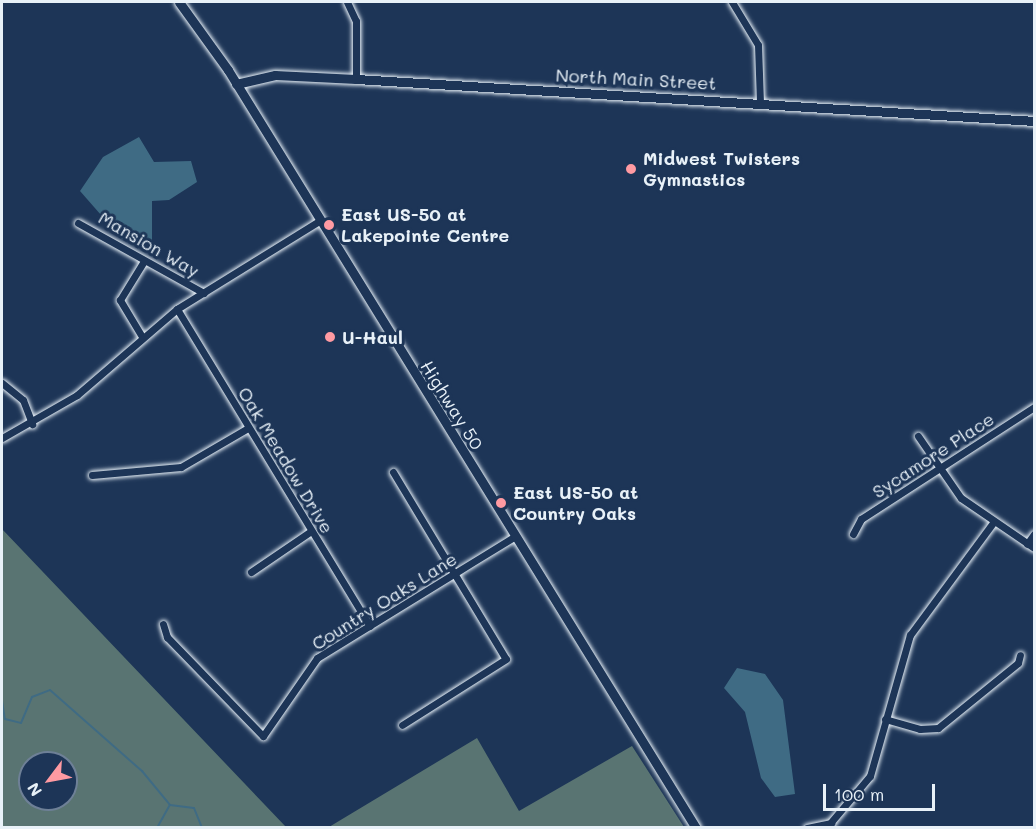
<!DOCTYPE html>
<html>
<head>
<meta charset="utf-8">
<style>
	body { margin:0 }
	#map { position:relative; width:1036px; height:829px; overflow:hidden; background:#1d3557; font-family:Mali,sans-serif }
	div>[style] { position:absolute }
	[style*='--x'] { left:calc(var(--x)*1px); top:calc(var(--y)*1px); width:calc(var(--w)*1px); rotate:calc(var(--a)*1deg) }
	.green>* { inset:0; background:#597472 }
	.water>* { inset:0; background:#3f6b84 }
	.stream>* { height:2px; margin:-1px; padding:0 1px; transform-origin:1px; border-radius:1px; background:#3f6b84 }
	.roads { filter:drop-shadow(0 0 2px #e8f1f8) drop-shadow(0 0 2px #e8f1f8) }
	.minor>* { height:7px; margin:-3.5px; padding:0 3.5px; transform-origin:3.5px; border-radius:3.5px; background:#1d3557 }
	.secondary>* { height:9px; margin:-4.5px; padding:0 4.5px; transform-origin:4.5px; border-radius:4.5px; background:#1d3557 }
	.dots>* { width:16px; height:16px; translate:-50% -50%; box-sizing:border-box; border:3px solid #1d3557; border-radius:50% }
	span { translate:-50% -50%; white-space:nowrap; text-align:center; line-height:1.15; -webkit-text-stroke:6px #1d3557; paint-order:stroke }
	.street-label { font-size:18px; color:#e8f1f8 }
	.poi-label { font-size:18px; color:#e8f1f8; font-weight:700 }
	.left { translate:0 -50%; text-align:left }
	.frame { position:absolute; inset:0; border:3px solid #e8f1f8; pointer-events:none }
	.north { position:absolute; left:18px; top:751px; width:60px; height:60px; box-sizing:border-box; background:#1d3557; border:2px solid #6e8097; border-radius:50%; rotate:238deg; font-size:16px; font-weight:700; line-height:24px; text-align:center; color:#e8f1f8 }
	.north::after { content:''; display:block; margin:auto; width:21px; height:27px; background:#ff9aa2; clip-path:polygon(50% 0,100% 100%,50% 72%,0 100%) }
	.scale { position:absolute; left:823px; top:784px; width:112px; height:27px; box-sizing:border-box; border:3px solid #e8f1f8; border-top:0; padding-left:8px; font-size:18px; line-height:21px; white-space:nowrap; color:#e8f1f8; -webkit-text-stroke:4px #1d3557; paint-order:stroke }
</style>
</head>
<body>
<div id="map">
	<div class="green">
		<i style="clip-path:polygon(evenodd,2px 529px,286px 827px,2px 827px,2px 529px,30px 763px,66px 763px,66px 799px,30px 799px,30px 763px)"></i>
		<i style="clip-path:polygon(477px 738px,519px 811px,632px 746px,684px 827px,329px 827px)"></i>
	</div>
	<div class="water">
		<i style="clip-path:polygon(139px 137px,154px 162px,191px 161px,197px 182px,169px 200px,152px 201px,152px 245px,122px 239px,80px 191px,103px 157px)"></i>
		<i style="clip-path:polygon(737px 668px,765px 674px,783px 700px,795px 794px,775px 797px,761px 778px,745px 712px,724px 688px)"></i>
	</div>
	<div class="stream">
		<i style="--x:2;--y:701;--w:18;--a:81"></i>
		<i style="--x:5;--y:719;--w:16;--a:14"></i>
		<i style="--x:21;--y:723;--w:28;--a:-67"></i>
		<i style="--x:32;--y:697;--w:19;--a:-21"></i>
		<i style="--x:50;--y:690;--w:123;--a:41.4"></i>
		<i style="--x:142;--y:771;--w:44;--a:50.5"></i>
		<i style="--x:170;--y:805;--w:24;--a:7"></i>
		<i style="--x:194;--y:808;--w:22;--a:68"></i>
		<i style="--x:157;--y:828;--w:26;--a:-61"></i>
	</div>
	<div class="roads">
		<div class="minor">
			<i style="--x:347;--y:2;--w:21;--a:65"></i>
			<i style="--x:356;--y:21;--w:58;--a:90"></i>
			<i style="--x:732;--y:2;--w:50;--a:58.8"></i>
			<i style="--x:758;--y:45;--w:58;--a:88"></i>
			<i style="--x:78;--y:223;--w:144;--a:29.1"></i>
			<i style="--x:177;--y:309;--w:371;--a:58.7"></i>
			<i style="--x:141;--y:335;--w:41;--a:-121"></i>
			<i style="--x:120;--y:300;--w:46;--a:-58.4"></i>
			<i style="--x:2;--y:383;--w:27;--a:39"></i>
			<i style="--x:23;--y:400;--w:26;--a:69"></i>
			<i style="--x:918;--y:436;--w:75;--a:55.3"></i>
			<i style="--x:961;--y:498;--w:88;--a:34.4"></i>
			<i style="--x:2;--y:438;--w:86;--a:-29.8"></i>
			<i style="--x:77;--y:395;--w:132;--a:-40.7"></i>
			<i style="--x:177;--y:309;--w:167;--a:-31.8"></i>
			<i style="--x:393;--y:472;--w:218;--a:58.9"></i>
			<i style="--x:506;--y:659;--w:123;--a:147.6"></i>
			<i style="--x:92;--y:475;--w:89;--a:-5.1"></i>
			<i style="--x:181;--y:467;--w:78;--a:-30.2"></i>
			<i style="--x:853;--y:534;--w:17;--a:-62"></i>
			<i style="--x:861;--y:519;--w:206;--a:-32.9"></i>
			<i style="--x:1027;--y:544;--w:12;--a:-55"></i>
			<i style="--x:251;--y:572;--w:73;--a:-34.3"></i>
			<i style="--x:163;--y:624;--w:14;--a:73"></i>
			<i style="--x:167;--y:637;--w:138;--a:45.9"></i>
			<i style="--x:263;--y:736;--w:95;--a:-55.3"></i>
			<i style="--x:317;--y:658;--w:233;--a:-31.6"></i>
			<i style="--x:885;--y:719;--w:36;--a:16"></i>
			<i style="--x:920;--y:729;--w:18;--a:-3"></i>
			<i style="--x:938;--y:728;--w:103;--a:-39.1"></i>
			<i style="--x:1018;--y:663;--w:8;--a:-76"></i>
			<i style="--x:807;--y:828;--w:25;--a:-12"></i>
			<i style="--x:826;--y:828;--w:68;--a:-49.8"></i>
			<i style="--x:870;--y:776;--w:147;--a:-74.2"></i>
			<i style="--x:910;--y:635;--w:139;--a:-53.5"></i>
		</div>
		<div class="secondary">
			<i style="--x:179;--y:2;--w:84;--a:54.2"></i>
			<i style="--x:228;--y:70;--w:891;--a:58.31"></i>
			<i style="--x:236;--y:84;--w:40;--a:-13"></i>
			<i style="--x:275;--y:75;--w:81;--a:2.8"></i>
			<i style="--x:356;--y:79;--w:679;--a:3.54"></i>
		</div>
	</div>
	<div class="dots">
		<i style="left:631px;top:169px;background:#ff9aa2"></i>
		<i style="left:329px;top:225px;background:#ff9aa2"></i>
		<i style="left:330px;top:337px;background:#ff9aa2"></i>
		<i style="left:501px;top:503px;background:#ff9aa2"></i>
	</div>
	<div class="street-label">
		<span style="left:636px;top:79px;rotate:3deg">North Main Street</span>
		<span style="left:149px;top:244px;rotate:30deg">Mansion Way</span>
		<span style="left:452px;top:405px;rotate:58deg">Highway 50</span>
		<span style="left:933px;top:455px;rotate:-33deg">Sycamore Place</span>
		<span style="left:286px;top:460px;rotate:59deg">Oak Meadow Drive</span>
		<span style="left:384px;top:601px;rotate:-32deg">Country Oaks Lane</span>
	</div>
	<div class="poi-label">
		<span class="left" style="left:643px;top:169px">Midwest Twisters<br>Gymnastics</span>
		<span class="left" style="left:341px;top:225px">East US-50 at<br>Lakepointe Centre</span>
		<span class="left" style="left:342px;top:337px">U-Haul</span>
		<span class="left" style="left:513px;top:503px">East US-50 at<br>Country Oaks</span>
	</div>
	<div class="frame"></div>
	<div class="north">N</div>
	<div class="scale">100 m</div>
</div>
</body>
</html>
